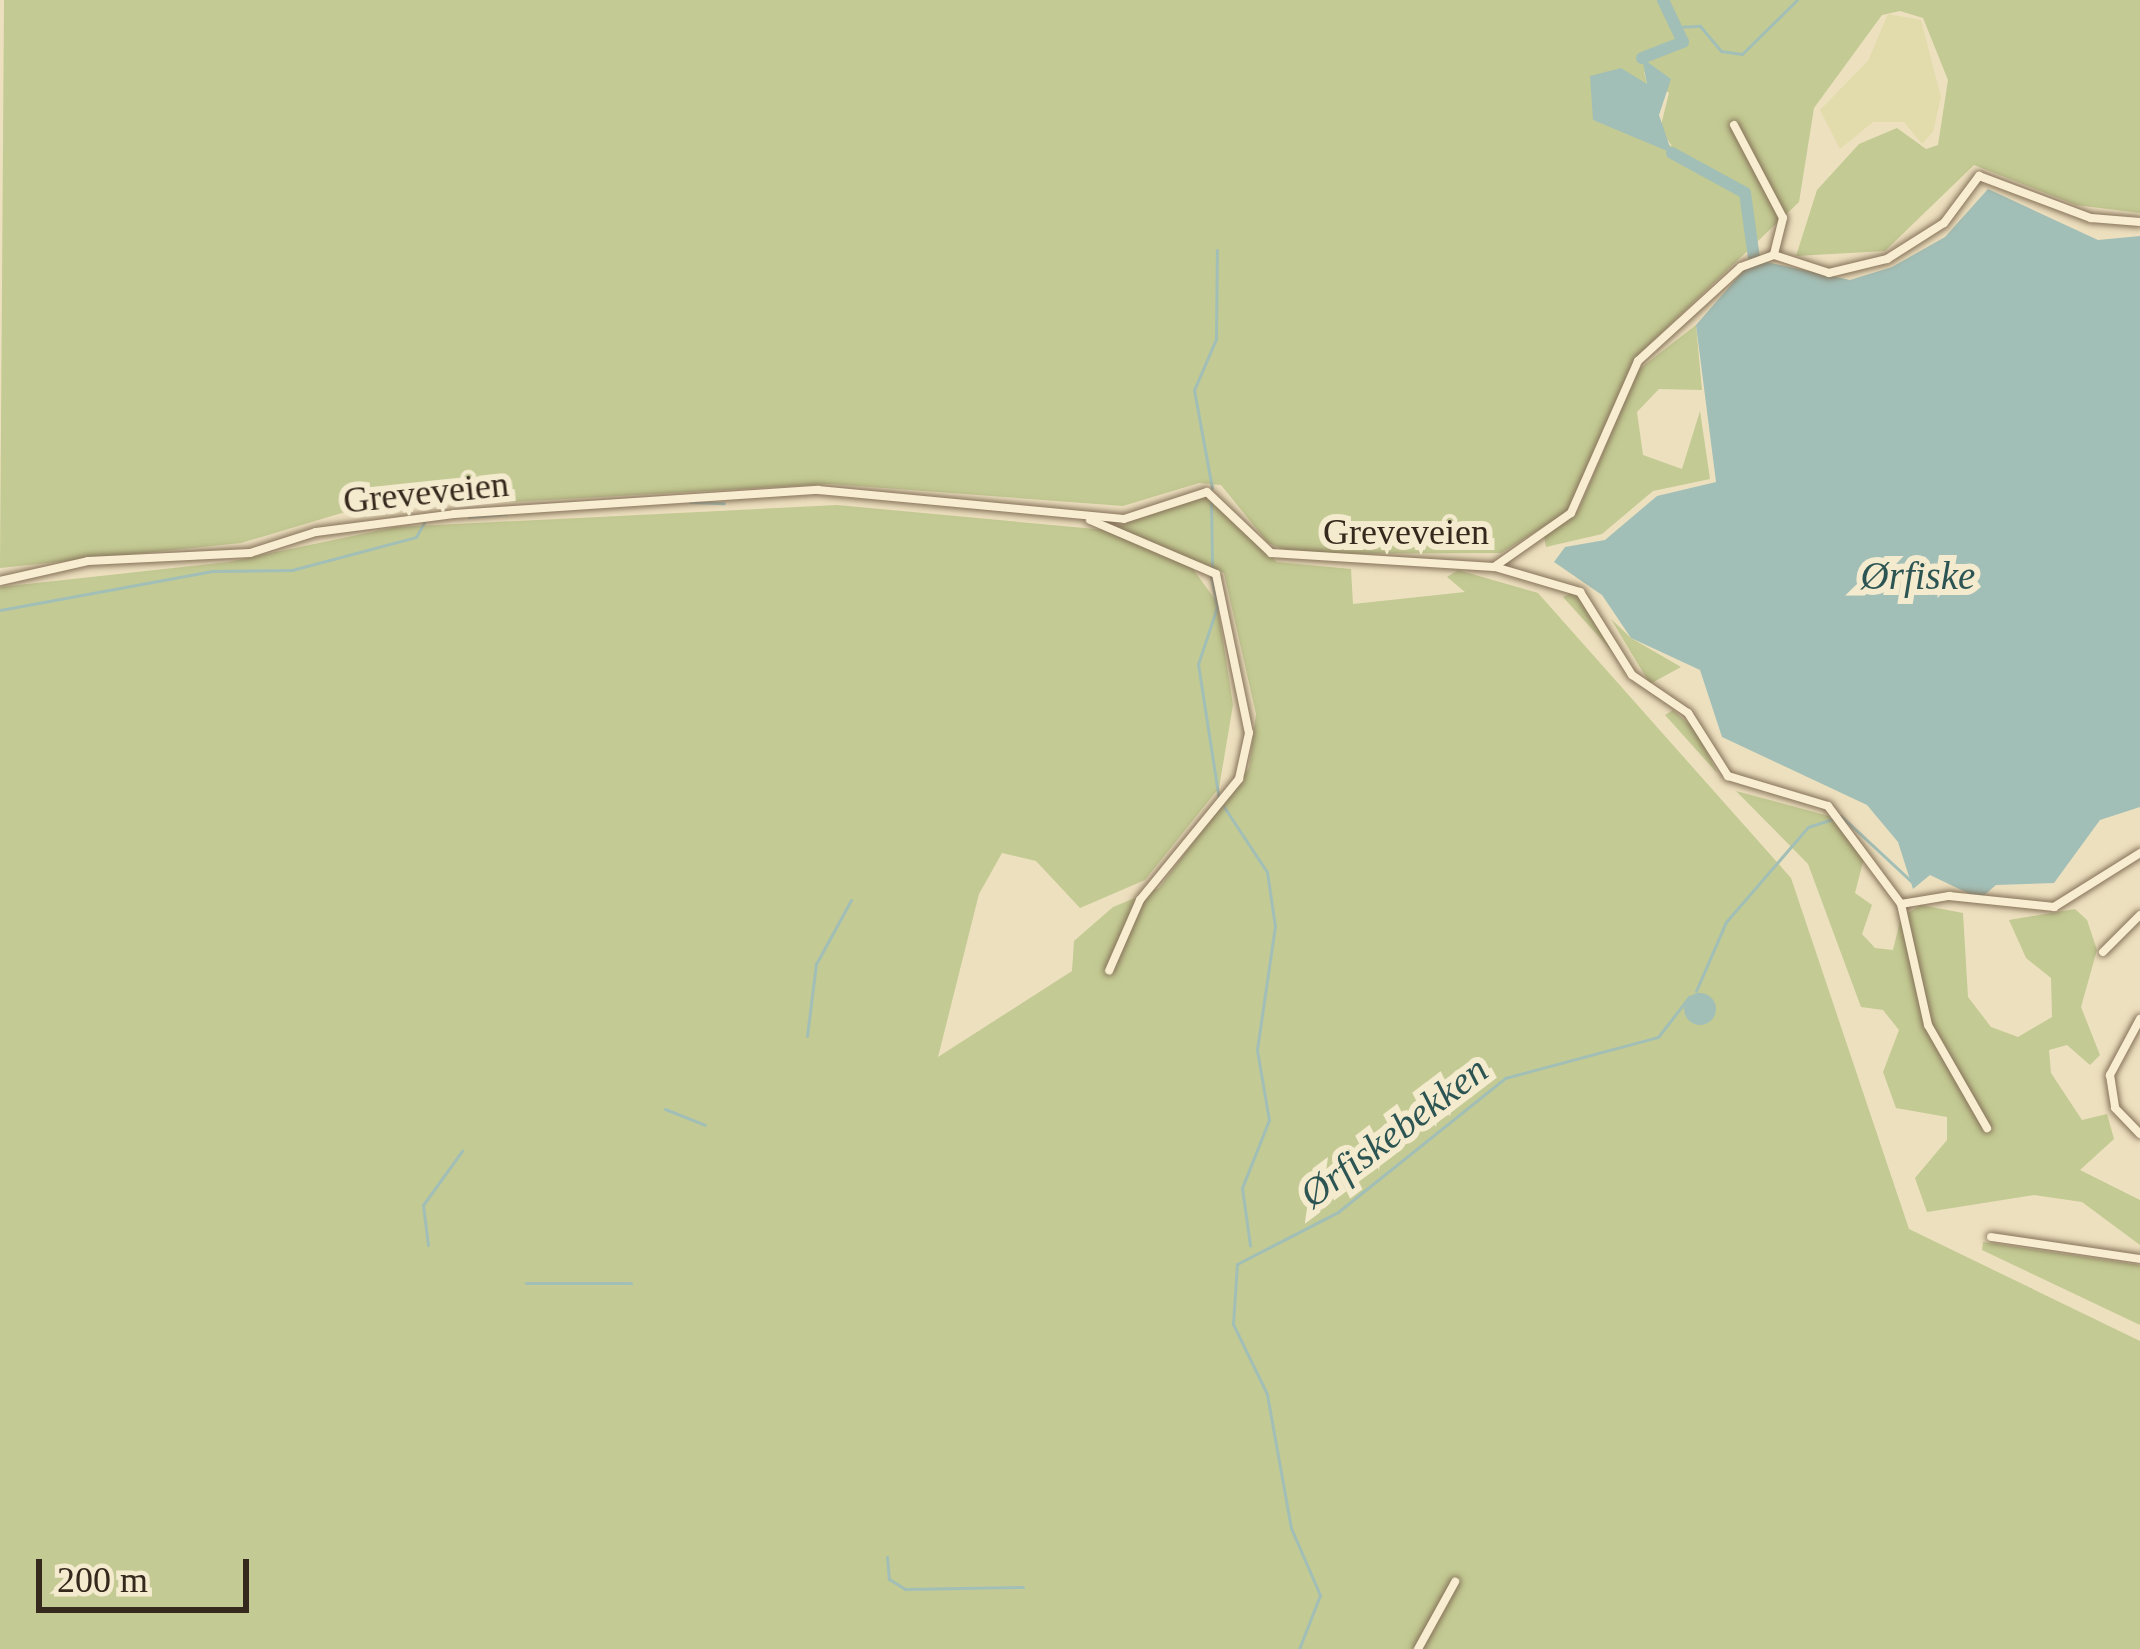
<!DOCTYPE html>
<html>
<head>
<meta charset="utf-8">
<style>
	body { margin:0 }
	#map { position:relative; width:2140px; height:1649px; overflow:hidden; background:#ede0bf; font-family:Georgia,serif }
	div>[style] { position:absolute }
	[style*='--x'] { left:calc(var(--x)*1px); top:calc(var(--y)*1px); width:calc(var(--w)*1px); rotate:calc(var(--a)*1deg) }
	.farmland>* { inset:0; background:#e2dbac }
	.green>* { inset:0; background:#c3ca93 }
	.water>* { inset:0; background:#a2bfb7 }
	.round { border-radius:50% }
	.stream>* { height:3px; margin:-1.5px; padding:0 1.5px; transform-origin:1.5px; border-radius:1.5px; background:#a2bfb7 }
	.river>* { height:12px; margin:-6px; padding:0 6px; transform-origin:6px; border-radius:6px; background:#a2bfb7 }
	.roads { filter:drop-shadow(0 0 3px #857158) drop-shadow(0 0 3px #857158) }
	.minor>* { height:8px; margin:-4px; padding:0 4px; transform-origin:4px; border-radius:4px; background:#f8edd1 }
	span { translate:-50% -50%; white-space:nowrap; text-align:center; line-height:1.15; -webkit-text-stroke:12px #f4eace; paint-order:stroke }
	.street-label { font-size:36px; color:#35281c }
	.water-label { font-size:39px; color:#2b5452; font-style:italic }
	.scale { position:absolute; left:36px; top:1559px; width:213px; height:54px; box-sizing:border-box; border:6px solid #35281c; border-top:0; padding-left:15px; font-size:36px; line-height:42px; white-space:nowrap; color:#35281c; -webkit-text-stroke:9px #f4eace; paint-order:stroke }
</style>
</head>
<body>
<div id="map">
	<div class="farmland">
		<i style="clip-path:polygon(1888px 14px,1921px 20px,1941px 97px,1933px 132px,1922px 144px,1904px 122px,1873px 122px,1840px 149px,1820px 110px,1868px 61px)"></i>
	</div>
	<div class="green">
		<i style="clip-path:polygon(evenodd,4px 0,2140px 0,2140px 213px,2076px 205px,1974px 165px,1885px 251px,1796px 256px,1817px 190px,1859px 144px,1897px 128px,1926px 149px,1938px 145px,1948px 80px,1923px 18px,1900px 11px,1882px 15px,1814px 108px,1799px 202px,1639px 354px,1567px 512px,1501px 553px,1294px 554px,1268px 543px,1221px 485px,1199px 483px,1123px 506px,830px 484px,475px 504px,439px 484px,241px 543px,0 568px,4px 0,1644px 71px,1669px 93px,1660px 129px,1672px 146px,1593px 120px,1623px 77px,1647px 84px,1644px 71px)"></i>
		<i style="clip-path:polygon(1696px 325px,1702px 390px,1659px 389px,1637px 412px,1643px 455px,1682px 469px,1700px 411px,1710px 479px,1653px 491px,1602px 534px,1546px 547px,1544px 536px,1578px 511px,1638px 370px)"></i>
		<i style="clip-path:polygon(evenodd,1205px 496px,1277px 562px,1351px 569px,1353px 604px,1465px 592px,1447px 577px,1458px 570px,1538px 593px,1791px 878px,1909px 1229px,2140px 1341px,2140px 1649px,0 1649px,0 587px,228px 562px,396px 527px,837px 505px,1106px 530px,1205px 496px,1118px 532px,1224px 573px,1256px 714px,1249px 768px,1159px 888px,1113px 907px,1074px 941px,1072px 971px,938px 1057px,979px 894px,1002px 853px,1036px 861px,1080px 908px,1145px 880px,1219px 788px,1233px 705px,1217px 602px,1190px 565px,1118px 532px)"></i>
		<i style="clip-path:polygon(1571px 593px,1581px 600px,1618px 658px,1563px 597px)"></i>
		<i style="clip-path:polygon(1611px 619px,1631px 638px,1681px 667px,1650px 684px)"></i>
		<i style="clip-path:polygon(1673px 710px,1695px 729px,1718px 774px,1665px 715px)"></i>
		<i style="clip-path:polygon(1736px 791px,1829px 816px,1864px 858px,1855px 893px,1872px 905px,1862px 934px,1875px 948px,1893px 950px,1901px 917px,1921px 905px,1963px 913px,1968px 997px,1991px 1027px,2018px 1037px,2052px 1017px,2051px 978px,2026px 958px,2009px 920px,2075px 909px,2087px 920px,2097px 950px,2081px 1007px,2100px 1055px,2090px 1065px,2067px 1045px,2049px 1050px,2051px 1073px,2082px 1120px,2107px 1114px,2114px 1139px,2080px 1170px,2140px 1200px,2140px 1245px,2082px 1202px,2034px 1195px,1927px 1212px,1915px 1178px,1947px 1140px,1947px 1117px,1896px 1108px,1883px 1072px,1899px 1030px,1883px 1010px,1861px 1007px,1808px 864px)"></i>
		<i style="clip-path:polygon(1983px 1242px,2140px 1265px,2140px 1325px,1982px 1250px)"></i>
	</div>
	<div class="water">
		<i style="clip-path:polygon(1642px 58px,1671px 79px,1659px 115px,1672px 153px,1593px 120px,1590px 76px,1621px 68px,1647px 84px)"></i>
		<i style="clip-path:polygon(1988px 189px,2098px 240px,2140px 236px,2140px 807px,2100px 820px,2054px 883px,1996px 885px,1980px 899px,1930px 875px,1913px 889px,1898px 842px,1867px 805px,1722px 737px,1700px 670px,1631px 638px,1602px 595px,1554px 562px,1565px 547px,1605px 540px,1657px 496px,1716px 482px,1696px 325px,1744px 270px,1766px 262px,1850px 280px,1892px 267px,1945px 237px)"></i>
		<i class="round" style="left:1684px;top:993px;width:32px;height:32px"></i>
	</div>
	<div class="stream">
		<i style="--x:1678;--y:27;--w:22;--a:-3"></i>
		<i style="--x:1700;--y:26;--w:33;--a:50"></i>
		<i style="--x:1721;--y:51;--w:21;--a:8"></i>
		<i style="--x:1742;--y:54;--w:77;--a:-44.5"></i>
		<i style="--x:1212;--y:488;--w:100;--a:-100.4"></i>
		<i style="--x:1194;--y:390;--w:56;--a:-66.7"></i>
		<i style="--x:1216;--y:339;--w:89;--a:-89.4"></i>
		<i style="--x:1211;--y:501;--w:65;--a:89.1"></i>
		<i style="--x:690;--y:502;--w:34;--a:2"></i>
		<i style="--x:469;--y:517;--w:38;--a:-5"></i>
		<i style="--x:1211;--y:576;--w:32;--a:79"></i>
		<i style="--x:1217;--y:607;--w:60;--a:108.4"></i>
		<i style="--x:1198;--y:664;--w:137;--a:81.2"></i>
		<i style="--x:0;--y:610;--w:216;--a:-10.4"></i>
		<i style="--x:212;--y:571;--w:80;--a:-0.7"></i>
		<i style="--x:292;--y:570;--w:128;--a:-14.9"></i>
		<i style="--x:416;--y:537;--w:21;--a:-61"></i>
		<i style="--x:1224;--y:807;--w:78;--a:56.5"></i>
		<i style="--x:1267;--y:872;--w:55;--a:81.6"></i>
		<i style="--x:1275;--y:926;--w:125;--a:98.3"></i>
		<i style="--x:1257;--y:1050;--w:71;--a:80.3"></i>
		<i style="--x:1269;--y:1120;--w:73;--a:111.7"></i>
		<i style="--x:1242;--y:1188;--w:58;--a:82"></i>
		<i style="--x:1696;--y:991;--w:75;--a:-66.5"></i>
		<i style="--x:1726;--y:922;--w:125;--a:-49.2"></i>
		<i style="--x:1808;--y:827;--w:35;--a:-18"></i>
		<i style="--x:1841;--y:816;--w:96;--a:42.9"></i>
		<i style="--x:807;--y:1036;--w:73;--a:-82.9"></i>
		<i style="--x:816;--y:964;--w:73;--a:-61.3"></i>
		<i style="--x:665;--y:1109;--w:43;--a:21.8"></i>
		<i style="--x:428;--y:1245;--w:40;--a:-97.1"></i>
		<i style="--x:423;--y:1205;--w:67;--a:-54.2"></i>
		<i style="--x:526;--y:1283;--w:105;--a:0"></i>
		<i style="--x:887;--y:1557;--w:22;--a:85"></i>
		<i style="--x:889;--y:1579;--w:19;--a:32"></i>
		<i style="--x:905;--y:1589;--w:118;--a:-1"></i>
		<i style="--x:1299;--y:1649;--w:58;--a:-68.7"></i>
		<i style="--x:1320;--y:1595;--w:73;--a:-113.4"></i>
		<i style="--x:1291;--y:1528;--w:136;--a:-100.2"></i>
		<i style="--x:1267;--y:1394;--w:78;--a:-115.9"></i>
		<i style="--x:1233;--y:1324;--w:60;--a:-86.2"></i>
		<i style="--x:1237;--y:1264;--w:114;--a:-27.2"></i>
		<i style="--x:1338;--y:1212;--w:214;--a:-38.7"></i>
		<i style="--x:1505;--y:1078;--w:158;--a:-15"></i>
		<i style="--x:1658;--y:1037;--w:51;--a:-52.2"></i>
	</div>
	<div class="river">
		<i style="--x:1642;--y:58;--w:44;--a:-21.3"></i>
		<i style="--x:1683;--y:42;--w:47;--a:-115.5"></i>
		<i style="--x:1672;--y:153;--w:83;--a:28.7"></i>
		<i style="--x:1745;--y:193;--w:73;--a:82.1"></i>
	</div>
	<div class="roads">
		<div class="minor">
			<i style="--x:1734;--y:125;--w:105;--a:62.2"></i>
			<i style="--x:1783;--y:218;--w:38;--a:104"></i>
			<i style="--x:1090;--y:520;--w:137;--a:23.2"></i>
			<i style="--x:1216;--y:574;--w:162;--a:78.3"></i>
			<i style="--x:1249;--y:733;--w:47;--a:102.3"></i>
			<i style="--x:1239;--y:779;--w:156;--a:129.3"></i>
			<i style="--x:1140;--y:900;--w:77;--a:113.6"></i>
			<i style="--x:1495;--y:567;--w:89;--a:16.4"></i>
			<i style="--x:1580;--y:592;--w:98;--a:57.9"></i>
			<i style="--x:1632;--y:675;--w:68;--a:34.2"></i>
			<i style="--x:1688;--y:713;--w:75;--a:57.6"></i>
			<i style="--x:1728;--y:776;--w:104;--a:16.7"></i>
			<i style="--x:1828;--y:806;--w:122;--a:53.3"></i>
			<i style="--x:1901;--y:904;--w:49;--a:-9.5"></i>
			<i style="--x:1949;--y:896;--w:106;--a:6"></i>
			<i style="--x:2054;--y:907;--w:102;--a:-32.1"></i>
			<i style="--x:0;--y:581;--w:90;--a:-12.8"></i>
			<i style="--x:88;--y:561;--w:162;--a:-2.8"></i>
			<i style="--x:250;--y:553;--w:69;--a:-17.7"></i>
			<i style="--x:316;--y:532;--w:139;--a:-7.4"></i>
			<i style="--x:454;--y:514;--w:365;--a:-3.8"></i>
			<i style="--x:818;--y:490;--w:307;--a:5.4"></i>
			<i style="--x:1124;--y:519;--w:87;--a:-18"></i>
			<i style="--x:1207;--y:492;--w:88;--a:43.6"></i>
			<i style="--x:1271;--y:553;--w:223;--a:3.6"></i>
			<i style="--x:1494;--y:567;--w:94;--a:-35"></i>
			<i style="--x:1571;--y:513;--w:166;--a:-66.2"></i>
			<i style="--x:1638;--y:361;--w:139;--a:-42.4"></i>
			<i style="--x:1741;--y:267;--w:35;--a:-20"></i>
			<i style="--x:1774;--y:255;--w:58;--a:18.1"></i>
			<i style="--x:1829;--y:273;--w:60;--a:-13.6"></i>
			<i style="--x:1887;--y:259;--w:67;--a:-32.3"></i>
			<i style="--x:1944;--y:223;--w:59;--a:-53.3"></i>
			<i style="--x:1979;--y:176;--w:120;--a:20.6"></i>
			<i style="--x:2091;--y:218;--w:49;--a:4.7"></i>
			<i style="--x:1901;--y:904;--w:124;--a:77.4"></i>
			<i style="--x:1928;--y:1025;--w:119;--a:60.2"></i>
			<i style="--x:2103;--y:952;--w:52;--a:-45"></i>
			<i style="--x:2140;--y:1019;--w:64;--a:118.2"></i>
			<i style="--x:2110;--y:1075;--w:33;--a:81"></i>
			<i style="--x:2115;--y:1108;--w:36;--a:46"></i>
			<i style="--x:1991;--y:1237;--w:151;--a:8.4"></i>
			<i style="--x:1418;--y:1649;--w:77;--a:-61.1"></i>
		</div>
	</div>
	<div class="street-label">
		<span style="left:426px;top:493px;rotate:-6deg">Greveveien</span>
		<span style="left:1406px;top:533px">Greveveien</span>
	</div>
	<div class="water-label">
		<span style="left:1918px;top:576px">Ørfiske</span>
		<span style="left:1394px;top:1132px;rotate:-37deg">Ørfiskebekken</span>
	</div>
	<div class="scale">200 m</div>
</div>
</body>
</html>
